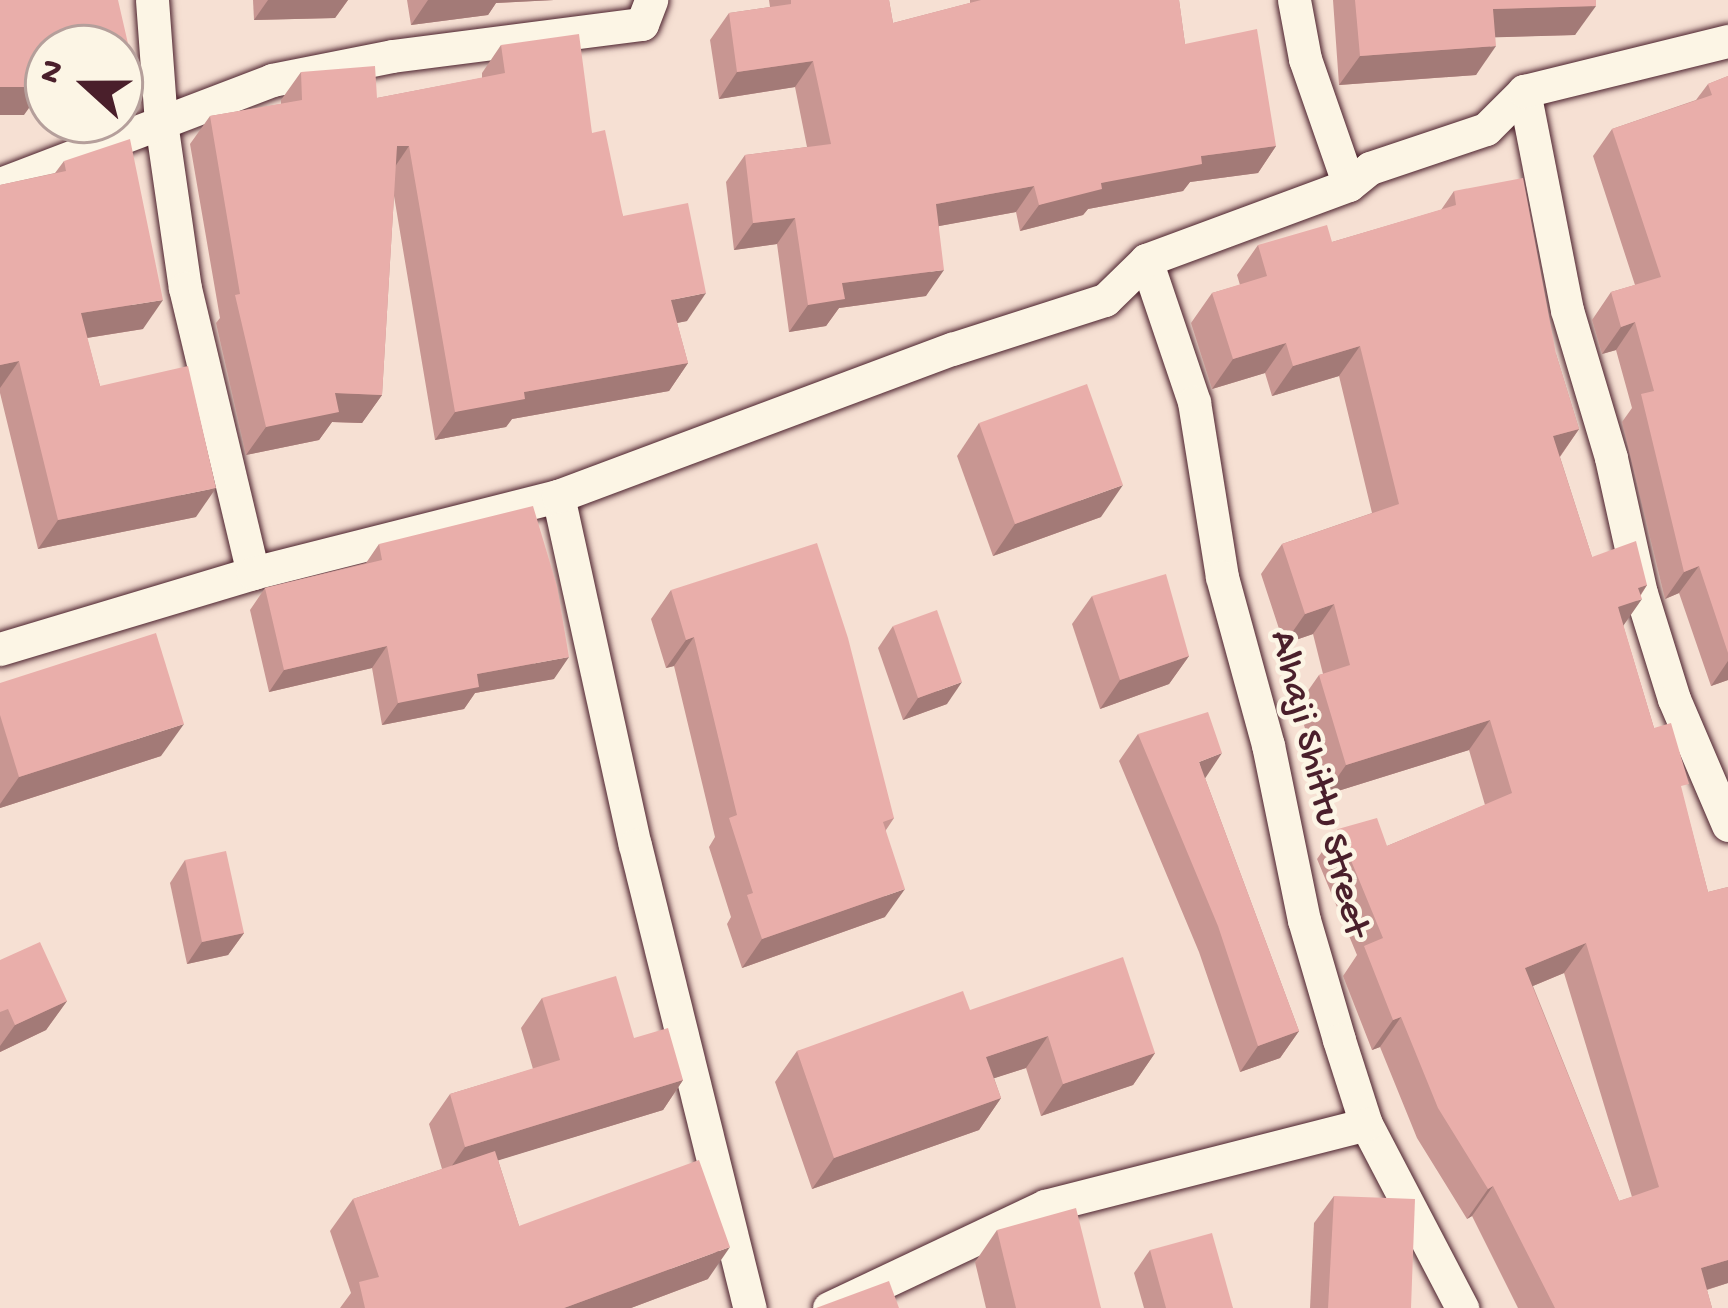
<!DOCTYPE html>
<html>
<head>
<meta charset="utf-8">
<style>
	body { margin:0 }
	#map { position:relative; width:1728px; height:1308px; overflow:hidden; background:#f6e0d3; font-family:"Gochi Hand",sans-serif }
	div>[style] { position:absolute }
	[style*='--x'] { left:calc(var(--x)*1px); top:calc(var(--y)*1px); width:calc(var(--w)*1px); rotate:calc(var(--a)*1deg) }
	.roads { filter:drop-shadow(0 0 3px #4a1f2b) drop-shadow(0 0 3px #4a1f2b) }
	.minor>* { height:33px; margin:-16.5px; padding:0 16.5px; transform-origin:16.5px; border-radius:16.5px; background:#fcf5e5 }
	.wall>* { inset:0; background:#c89692 }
	.shaded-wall>* { inset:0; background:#a37a77 }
	.building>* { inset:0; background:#e9aeaa }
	span { translate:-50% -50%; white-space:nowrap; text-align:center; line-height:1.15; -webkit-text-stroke:9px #fcf5e5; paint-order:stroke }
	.street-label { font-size:39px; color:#4a1f2b }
	.north { position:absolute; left:24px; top:24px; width:120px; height:120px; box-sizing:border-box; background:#fcf5e5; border:3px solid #b59f9b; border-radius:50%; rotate:291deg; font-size:33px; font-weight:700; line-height:48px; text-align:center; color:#4a1f2b }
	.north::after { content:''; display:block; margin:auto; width:42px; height:54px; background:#4a1f2b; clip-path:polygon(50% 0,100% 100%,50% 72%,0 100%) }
</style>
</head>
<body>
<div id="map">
	<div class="roads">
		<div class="minor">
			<i style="--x:152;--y:0;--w:122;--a:85.8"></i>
			<i style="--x:161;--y:122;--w:168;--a:81.8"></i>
			<i style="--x:185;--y:288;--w:293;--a:76.6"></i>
			<i style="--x:1294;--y:0;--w:60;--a:79.4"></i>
			<i style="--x:1305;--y:59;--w:133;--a:70.8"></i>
			<i style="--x:1524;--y:91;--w:223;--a:78.9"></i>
			<i style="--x:1567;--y:310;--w:154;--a:73.4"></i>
			<i style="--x:1611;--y:458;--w:138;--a:77.5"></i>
			<i style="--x:1641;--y:593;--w:111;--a:72.7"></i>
			<i style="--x:1674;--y:699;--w:137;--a:66.8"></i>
			<i style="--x:0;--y:184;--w:291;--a:-20.9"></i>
			<i style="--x:272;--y:80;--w:122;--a:-11.3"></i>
			<i style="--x:392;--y:56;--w:252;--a:-7.3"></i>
			<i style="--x:642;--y:24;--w:26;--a:-69"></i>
			<i style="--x:1146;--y:260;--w:150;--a:71.3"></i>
			<i style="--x:1194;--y:402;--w:177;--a:80.9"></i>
			<i style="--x:1222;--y:577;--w:174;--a:74.7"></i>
			<i style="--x:1268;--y:745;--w:179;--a:78.4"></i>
			<i style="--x:1304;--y:920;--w:125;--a:73.7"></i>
			<i style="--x:1339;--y:1040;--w:88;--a:72.2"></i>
			<i style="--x:1366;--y:1124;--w:208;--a:62.4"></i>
			<i style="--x:558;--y:496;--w:357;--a:77.6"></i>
			<i style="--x:635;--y:845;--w:477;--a:76.1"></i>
			<i style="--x:0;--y:649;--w:264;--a:-16.7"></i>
			<i style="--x:253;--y:573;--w:315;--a:-14.2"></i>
			<i style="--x:558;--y:496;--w:421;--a:-20.5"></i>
			<i style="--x:952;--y:349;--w:161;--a:-17.8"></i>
			<i style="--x:1105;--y:300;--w:57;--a:-44.3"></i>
			<i style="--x:1146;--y:260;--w:216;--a:-20.3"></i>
			<i style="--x:1349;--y:185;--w:27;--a:-39"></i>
			<i style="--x:1370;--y:168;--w:122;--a:-18.6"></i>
			<i style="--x:1486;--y:129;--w:54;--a:-45"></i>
			<i style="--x:1524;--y:91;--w:210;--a:-13.8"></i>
			<i style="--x:829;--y:1308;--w:239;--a:-25.3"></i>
			<i style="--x:1045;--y:1206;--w:331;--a:-14.3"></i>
		</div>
	</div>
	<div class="wall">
		<i style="clip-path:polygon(253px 0,348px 0,335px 18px,254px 20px)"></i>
		<i style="clip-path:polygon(407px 0,554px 0,496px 3px,488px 15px,411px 25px)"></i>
		<i style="clip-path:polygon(769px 0,889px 0,893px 23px,970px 3px,970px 0,1179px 0,1185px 44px,1276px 146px,1258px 173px,1190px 182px,1183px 191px,1088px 209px,1083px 215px,1020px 231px,1016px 212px,939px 226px,926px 296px,839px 308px,826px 326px,789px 332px,777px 244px,734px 250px,726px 182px,745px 155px,807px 147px,795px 87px,719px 99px,710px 40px,729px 13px,770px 7px)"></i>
		<i style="clip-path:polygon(1333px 0,1596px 0,1575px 35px,1495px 37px,1476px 75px,1339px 85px)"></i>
		<i style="clip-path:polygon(501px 45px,592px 133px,623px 216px,687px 321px,677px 323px,688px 363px,669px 391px,512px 419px,506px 427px,435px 440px,394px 196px,382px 395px,362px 423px,332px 422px,319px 440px,246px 455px,216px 323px,220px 318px,190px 144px,210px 116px,281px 104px,281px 100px,301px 72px,377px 98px,482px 78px,482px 73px)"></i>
		<i style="clip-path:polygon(1728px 76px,1728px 680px,1711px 686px,1679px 593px,1665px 599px,1622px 422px,1632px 408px,1616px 350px,1602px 354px,1592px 320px,1611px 292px,1635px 285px,1593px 156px,1612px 129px,1696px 100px,1708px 84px)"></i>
		<i style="clip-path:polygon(64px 161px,143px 329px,87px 338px,100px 386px,196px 517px,38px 549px,0 393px,0 185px,55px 173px)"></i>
		<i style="clip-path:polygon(evenodd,1454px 191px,1556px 354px,1579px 429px,1560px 457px,1592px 557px,1647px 585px,1623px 625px,1654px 728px,1682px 793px,1708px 892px,1728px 887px,1728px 1283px,1707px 1290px,1712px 1308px,1518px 1308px,1472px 1216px,1467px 1219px,1417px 1138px,1380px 1047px,1372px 1050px,1343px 976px,1357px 955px,1317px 859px,1338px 829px,1387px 846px,1485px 805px,1469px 750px,1325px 795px,1298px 705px,1319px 675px,1323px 674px,1313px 634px,1284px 644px,1261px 574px,1282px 544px,1372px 513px,1339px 376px,1272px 396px,1265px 373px,1212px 389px,1191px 323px,1212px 293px,1240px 285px,1237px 275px,1258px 245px,1332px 242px,1441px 210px,1454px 191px,1564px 973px,1632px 1197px,1619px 1201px,1533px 986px,1564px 973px)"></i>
		<i style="clip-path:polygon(979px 423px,1101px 517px,993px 556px,957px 456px)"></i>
		<i style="clip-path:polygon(379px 544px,554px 679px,475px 693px,464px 709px,382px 725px,372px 668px,269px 692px,250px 610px,265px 588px,366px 563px)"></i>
		<i style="clip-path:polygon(671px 590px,894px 818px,886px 830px,885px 917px,742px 968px,727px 924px,731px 917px,709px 847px,715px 837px,674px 666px,666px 668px,651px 619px)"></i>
		<i style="clip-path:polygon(1092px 596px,1189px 656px,1169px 684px,1100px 709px,1072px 624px)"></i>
		<i style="clip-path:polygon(893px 626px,947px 704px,903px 720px,878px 648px)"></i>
		<i style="clip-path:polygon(0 683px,161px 756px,0 808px)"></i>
		<i style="clip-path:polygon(1138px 734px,1205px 778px,1299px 1031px,1280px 1058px,1240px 1072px,1199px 952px,1119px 761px)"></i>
		<i style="clip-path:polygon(185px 860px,244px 933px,228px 955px,187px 964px,170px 883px)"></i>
		<i style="clip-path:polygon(0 960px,67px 1001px,46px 1030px,0 1052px)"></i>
		<i style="clip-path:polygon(542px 998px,634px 1038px,683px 1080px,663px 1110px,498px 1160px,519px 1226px,708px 1279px,631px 1308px,340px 1308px,351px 1293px,330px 1231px,353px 1199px,442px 1169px,429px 1124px,450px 1094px,533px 1069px,521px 1028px)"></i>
		<i style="clip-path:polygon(970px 1010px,1155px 1053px,1133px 1085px,1041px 1116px,1026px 1068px,994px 1078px,1001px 1098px,979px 1130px,812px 1189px,775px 1082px,797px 1051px)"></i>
		<i style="clip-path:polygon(1334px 1196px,1411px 1308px,1310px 1308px,1314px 1223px)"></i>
		<i style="clip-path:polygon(997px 1230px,1101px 1308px,986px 1308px,975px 1262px)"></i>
		<i style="clip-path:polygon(1150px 1250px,1233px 1308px,1144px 1308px,1134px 1273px)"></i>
	</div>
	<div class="shaded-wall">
		<i style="clip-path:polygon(268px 0,348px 0,335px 18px,254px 20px)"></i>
		<i style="clip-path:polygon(428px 0,554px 0,496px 3px,488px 15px,411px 25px)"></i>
		<i style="clip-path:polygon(1596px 6px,1575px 35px,1473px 38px,1493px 9px)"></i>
		<i style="clip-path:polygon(1496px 46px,1476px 75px,1339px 85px,1360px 56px)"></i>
		<i style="clip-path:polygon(132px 61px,120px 77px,120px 63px)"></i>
		<i style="clip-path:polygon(813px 61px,795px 87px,719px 99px,737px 72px)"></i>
		<i style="clip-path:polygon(48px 80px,48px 104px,29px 108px,24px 115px,0 115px,0 87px)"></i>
		<i style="clip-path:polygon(397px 146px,409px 146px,390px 174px)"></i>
		<i style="clip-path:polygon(1276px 146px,1258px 173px,1190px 182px,1183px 191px,1088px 209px,1083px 215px,1020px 231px,1039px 205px,1101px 183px,1201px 156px)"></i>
		<i style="clip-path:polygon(1034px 186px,1016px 212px,917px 230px,936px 204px)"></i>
		<i style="clip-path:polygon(795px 218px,777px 244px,734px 250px,753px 223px)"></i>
		<i style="clip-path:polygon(944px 270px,926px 296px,839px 308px,826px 326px,789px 332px,808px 305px,842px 283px)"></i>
		<i style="clip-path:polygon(706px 293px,687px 321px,651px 328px,671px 300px)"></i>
		<i style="clip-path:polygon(163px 300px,143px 329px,61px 342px,81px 313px)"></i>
		<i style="clip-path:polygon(1635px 322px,1616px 350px,1602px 354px,1621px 327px)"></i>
		<i style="clip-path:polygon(1286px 343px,1265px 373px,1212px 389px,1233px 359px)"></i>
		<i style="clip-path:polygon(1360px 346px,1339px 376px,1272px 396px,1293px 366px)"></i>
		<i style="clip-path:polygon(19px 361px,0 388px,0 365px)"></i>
		<i style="clip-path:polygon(688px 363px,669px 391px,512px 419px,506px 427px,435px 440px,455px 412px,524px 392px)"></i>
		<i style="clip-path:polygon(335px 393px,382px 395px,362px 423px,332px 422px,319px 440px,246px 455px,266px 427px)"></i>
		<i style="clip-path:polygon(1579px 429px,1558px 459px,1553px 436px)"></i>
		<i style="clip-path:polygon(1123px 485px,1101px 517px,993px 556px,1015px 524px)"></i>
		<i style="clip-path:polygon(216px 488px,196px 517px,38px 549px,58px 520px)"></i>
		<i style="clip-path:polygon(1699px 566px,1679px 593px,1665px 599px,1684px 572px)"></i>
		<i style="clip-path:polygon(1647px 585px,1636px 601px,1642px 599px,1621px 629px,1618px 607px,1638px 588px)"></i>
		<i style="clip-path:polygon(1334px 604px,1313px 634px,1284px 644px,1305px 614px)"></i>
		<i style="clip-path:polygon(694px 637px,674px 666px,666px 668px,686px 640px)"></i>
		<i style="clip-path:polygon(387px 646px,372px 668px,269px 692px,284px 670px)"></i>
		<i style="clip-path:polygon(1189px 656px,1169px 684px,1100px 709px,1120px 680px)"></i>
		<i style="clip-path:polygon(569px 657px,554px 679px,475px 693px,464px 709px,382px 725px,398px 703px,477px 674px)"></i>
		<i style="clip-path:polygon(1728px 661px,1728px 680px,1711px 686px)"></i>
		<i style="clip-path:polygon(962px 682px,947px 704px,903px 720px,918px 698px)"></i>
		<i style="clip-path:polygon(1490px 720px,1469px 750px,1325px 795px,1346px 765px)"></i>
		<i style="clip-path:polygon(184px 724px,161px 756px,0 808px,0 804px,19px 777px)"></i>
		<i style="clip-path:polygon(1222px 753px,1204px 780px,1199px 762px)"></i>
		<i style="clip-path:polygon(905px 889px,885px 917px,742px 968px,762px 939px)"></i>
		<i style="clip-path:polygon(244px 933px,228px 955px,187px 964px,202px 942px)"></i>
		<i style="clip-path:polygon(1586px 943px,1564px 973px,1504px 998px,1525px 968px)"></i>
		<i style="clip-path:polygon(67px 1001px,46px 1030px,0 1052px,0 1046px,15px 1025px)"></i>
		<i style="clip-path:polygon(1401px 1017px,1380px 1047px,1372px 1050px,1393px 1020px)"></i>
		<i style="clip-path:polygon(1299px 1031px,1280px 1058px,1240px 1072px,1258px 1046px)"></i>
		<i style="clip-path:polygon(1048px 1036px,1026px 1068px,964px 1088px,986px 1057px)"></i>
		<i style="clip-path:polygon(1155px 1053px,1133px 1085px,1041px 1116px,1063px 1084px)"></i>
		<i style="clip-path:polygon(683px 1080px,663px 1110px,444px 1177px,465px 1147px)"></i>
		<i style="clip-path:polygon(1001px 1098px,979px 1130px,812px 1189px,834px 1158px)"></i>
		<i style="clip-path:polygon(1493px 1186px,1472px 1216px,1467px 1219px,1488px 1189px)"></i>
		<i style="clip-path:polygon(730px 1247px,708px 1279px,631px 1308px,564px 1308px)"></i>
		<i style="clip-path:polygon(1728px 1260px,1728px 1283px,1680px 1298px,1701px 1268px)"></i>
	</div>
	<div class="building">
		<i style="clip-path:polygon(0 0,118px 0,132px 61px,120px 63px,120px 48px,48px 48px,48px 80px,44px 81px,44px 87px,0 87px)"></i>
		<i style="clip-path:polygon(791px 0,889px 0,893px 23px,981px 0,1179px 0,1185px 44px,1257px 29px,1276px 146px,1201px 156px,1202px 164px,1101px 183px,1102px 189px,1039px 205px,1034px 186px,936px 204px,944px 270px,842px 283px,845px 299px,808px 305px,795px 218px,753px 223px,745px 155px,831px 144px,813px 61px,737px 72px,729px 13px,791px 4px)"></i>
		<i style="clip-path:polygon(1355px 0,1596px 0,1596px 6px,1493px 9px,1496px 46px,1360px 56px)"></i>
		<i style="clip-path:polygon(579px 34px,592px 133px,605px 130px,623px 216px,688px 203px,706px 293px,671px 300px,688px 363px,524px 392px,525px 399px,455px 412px,409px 146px,397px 146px,382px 395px,335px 393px,339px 412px,266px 427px,235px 295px,240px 294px,210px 116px,302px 100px,301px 72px,375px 66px,377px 98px,505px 73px,501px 45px)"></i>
		<i style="clip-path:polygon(1728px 76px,1728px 653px,1699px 566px,1684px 572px,1641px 394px,1654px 391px,1635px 322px,1621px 327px,1611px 292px,1661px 277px,1612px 129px,1712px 95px,1708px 84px)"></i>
		<i style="clip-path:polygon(130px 139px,163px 300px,81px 313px,100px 386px,188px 366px,216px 488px,58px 520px,19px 361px,0 365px,0 185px,66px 171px,64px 161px)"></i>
		<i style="clip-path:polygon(evenodd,1523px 178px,1556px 354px,1579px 429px,1553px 436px,1592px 557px,1636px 541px,1647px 585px,1638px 588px,1642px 599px,1618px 607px,1654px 728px,1671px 723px,1689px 784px,1681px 786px,1708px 892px,1728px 887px,1728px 1260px,1701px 1268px,1712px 1308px,1555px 1308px,1493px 1186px,1488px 1189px,1438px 1108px,1401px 1017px,1393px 1020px,1364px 946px,1383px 938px,1338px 829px,1377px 818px,1387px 846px,1512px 793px,1490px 720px,1346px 765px,1319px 675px,1350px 665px,1334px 604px,1305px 614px,1282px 544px,1399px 504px,1360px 346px,1293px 366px,1286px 343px,1233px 359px,1212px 293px,1267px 276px,1258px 245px,1327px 225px,1332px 242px,1456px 205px,1454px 191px,1523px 178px,1586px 943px,1659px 1187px,1619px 1201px,1525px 968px,1586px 943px)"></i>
		<i style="clip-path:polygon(1087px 384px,1123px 485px,1015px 524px,979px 423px)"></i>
		<i style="clip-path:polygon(533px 506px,557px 586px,569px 657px,477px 674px,479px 687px,398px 703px,387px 646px,284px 670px,265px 588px,382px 560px,379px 544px)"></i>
		<i style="clip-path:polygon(817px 543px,848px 638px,894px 818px,883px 822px,905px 889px,762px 939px,747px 895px,753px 893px,729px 818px,737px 815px,694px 637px,686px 640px,671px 590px)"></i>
		<i style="clip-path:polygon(1166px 574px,1189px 656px,1120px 680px,1092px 596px)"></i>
		<i style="clip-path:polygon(937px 610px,962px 682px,918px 698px,893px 626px)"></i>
		<i style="clip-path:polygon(156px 633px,184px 724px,19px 777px,0 715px,0 683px)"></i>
		<i style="clip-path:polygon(1208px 712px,1222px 753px,1199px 762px,1299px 1031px,1258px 1046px,1218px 926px,1138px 734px)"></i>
		<i style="clip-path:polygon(226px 851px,244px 933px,202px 942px,185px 860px)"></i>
		<i style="clip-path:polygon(40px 942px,67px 1001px,15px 1025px,8px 1009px,0 1012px,0 960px)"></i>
		<i style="clip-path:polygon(1123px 957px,1155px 1053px,1063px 1084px,1048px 1036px,986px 1057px,1001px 1098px,834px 1158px,797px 1051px,963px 991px,970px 1010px)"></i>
		<i style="clip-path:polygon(616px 976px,634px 1038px,668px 1028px,683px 1080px,465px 1147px,450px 1094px,560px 1060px,542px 998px)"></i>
		<i style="clip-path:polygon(495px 1151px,519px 1226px,699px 1160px,730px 1247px,564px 1308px,365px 1308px,359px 1282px,379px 1277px,353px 1199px)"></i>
		<i style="clip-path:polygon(1334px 1196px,1415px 1199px,1411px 1308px,1328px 1308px)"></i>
		<i style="clip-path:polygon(1076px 1208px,1101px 1308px,1016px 1308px,997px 1230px)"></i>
		<i style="clip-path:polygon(1212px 1233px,1233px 1308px,1166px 1308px,1150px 1250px)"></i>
		<i style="clip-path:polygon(889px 1281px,899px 1308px,816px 1308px)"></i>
	</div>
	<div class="street-label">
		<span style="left:1317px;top:784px;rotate:76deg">Alhaji Shittu Street</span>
	</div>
	<div class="north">N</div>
</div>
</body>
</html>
